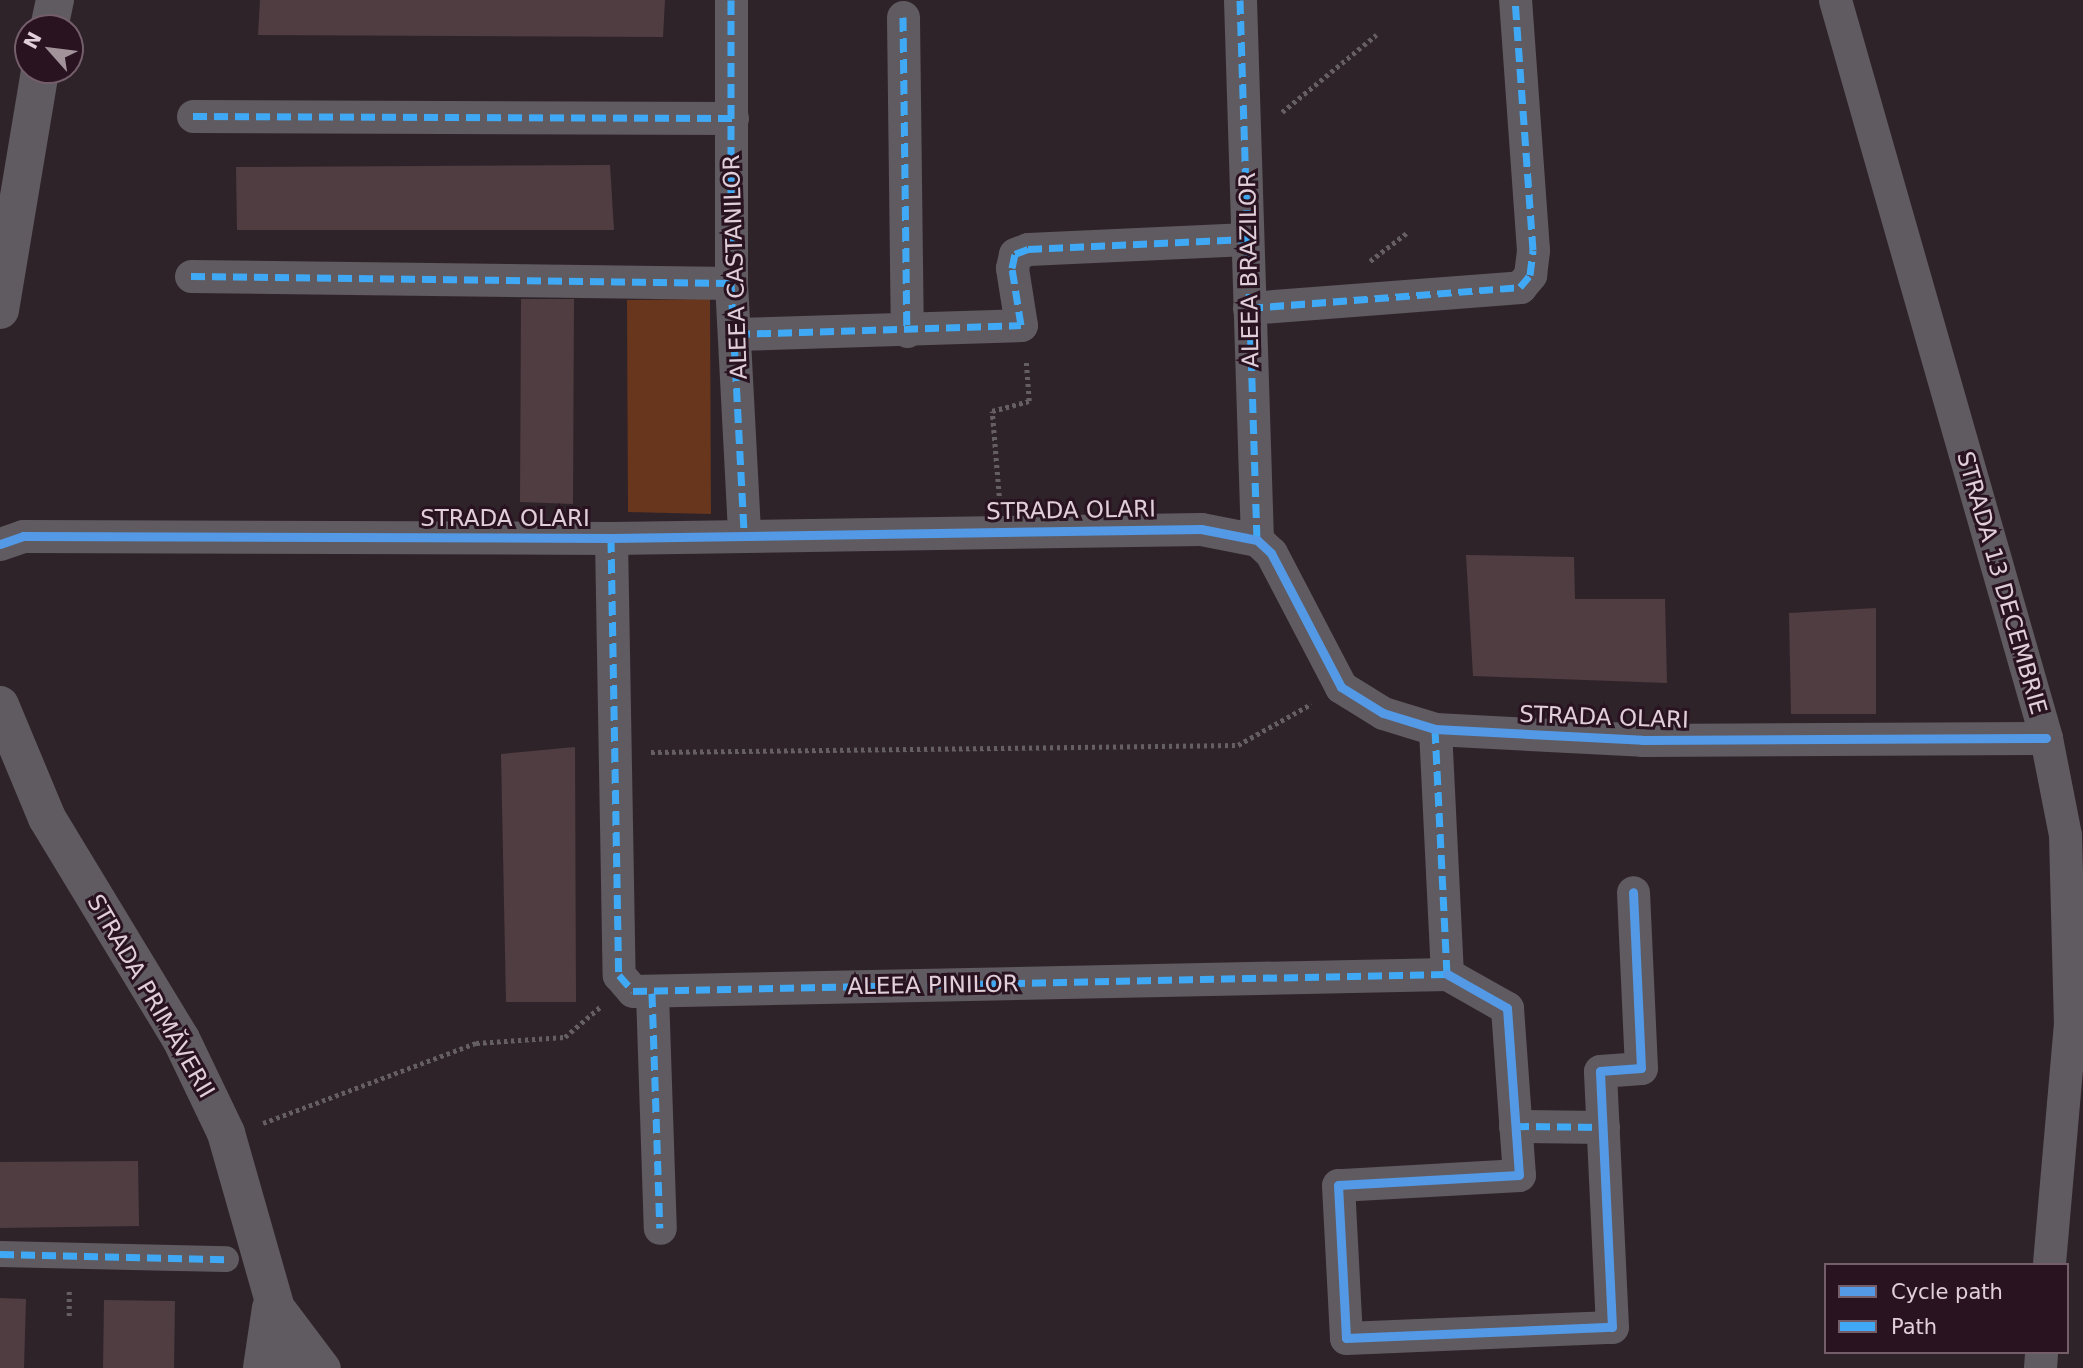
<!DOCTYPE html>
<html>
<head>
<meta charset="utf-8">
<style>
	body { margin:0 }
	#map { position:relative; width:2083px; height:1368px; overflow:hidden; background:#2f232a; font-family:"DejaVu Sans",sans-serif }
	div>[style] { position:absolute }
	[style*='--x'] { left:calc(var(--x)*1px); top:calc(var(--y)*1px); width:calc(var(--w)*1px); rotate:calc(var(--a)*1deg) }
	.green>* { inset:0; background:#67361d }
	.building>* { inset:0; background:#4f3d41 }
	.path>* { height:4.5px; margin-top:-2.25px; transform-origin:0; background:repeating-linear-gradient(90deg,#655e63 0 3.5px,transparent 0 7px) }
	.pedestrian>* { height:26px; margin:-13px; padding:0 13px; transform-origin:13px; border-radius:13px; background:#605b60 }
	.minor>* { height:33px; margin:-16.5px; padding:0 16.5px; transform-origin:16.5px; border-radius:16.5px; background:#605b60 }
	.tertiary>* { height:38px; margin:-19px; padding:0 19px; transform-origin:19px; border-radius:19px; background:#605b60 }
	.quiet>* { height:7px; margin-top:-3.5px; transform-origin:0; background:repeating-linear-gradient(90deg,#3fa9f5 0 14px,transparent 0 21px) }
	.cycleway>* { height:9px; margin:-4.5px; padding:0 4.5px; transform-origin:4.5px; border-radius:4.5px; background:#5399e6 }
	span { translate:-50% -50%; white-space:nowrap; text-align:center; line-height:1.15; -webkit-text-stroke:6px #2a1321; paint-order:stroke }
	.street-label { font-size:23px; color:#e0cfd8 }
	.legend { position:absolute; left:1824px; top:1263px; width:245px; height:91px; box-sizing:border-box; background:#2a1321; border:2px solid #735e6a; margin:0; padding:9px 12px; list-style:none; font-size:21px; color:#e0cfd8 }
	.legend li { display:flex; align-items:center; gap:14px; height:35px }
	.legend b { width:35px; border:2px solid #735e6a }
	.north { position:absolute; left:14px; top:14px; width:70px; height:70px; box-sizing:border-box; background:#2a1321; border:2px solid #735e6a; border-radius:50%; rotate:298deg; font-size:19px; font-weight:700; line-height:28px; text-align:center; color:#e0cfd8 }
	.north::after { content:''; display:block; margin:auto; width:24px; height:32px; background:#a2939b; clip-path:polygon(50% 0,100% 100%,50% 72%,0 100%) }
</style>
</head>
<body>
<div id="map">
	<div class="green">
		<i style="clip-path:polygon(710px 299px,711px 514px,628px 512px,627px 300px)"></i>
	</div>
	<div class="building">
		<i style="clip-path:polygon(260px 0,665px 0,663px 37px,258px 35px)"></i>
		<i style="clip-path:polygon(610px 165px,614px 230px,237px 230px,236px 167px)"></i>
		<i style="clip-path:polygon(521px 299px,574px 299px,573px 504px,520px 502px)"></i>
		<i style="clip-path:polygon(1466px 555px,1574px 557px,1575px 599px,1665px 599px,1667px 683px,1473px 676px)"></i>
		<i style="clip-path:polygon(1876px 608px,1876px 714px,1791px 714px,1789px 613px)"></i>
		<i style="clip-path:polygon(575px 747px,576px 1002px,506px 1002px,501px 754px)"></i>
		<i style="clip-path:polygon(138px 1161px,139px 1226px,0 1228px,0 1162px)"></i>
		<i style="clip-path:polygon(0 1298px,26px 1299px,24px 1368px,0 1368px)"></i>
		<i style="clip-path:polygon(104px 1300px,175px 1301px,174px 1368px,103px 1368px)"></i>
	</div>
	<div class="path">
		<i style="--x:1282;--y:112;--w:122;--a:-39.3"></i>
		<i style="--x:1370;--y:261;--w:48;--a:-37.3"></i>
		<i style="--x:999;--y:496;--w:85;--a:-94.7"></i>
		<i style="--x:992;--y:411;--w:38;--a:-15"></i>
		<i style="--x:1029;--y:401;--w:40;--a:-94.3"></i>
		<i style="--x:651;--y:752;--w:587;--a:-0.68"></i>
		<i style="--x:1238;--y:745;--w:84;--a:-29.3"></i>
		<i style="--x:263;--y:1123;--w:228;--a:-20.6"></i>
		<i style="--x:476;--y:1043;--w:89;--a:-3.9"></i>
		<i style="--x:565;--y:1037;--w:46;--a:-40.6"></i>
		<i style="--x:69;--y:1316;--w:28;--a:-90"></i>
	</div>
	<div class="pedestrian">
		<i style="--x:0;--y:1254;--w:226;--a:1.3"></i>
	</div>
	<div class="minor">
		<i style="--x:731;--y:0;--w:283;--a:90"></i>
		<i style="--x:731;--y:283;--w:250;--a:87"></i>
		<i style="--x:1240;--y:0;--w:540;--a:88.2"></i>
		<i style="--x:1835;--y:0;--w:768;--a:74.04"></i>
		<i style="--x:2046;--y:738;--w:99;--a:78.9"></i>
		<i style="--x:2065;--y:835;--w:188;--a:88.5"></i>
		<i style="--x:2070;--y:1023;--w:243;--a:95"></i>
		<i style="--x:903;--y:17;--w:314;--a:89.3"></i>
		<i style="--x:193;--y:116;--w:539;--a:0.21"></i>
		<i style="--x:191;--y:276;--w:540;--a:0.74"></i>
		<i style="--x:1249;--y:308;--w:272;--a:-4.4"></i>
		<i style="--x:1520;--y:287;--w:16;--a:-50"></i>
		<i style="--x:1530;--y:275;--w:25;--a:-83"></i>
		<i style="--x:1533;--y:250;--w:251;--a:-94.1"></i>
		<i style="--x:736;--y:334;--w:285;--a:-1.8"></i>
		<i style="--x:1021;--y:325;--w:58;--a:-99"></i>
		<i style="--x:1012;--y:268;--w:14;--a:-78"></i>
		<i style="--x:1015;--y:254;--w:14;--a:-21"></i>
		<i style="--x:1028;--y:249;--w:219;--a:-2.6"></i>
		<i style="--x:611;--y:538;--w:437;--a:89"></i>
		<i style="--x:619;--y:975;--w:21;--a:49"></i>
		<i style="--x:633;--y:991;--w:814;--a:-1.2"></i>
		<i style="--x:0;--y:544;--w:24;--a:-19"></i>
		<i style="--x:23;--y:536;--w:588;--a:0.19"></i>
		<i style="--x:611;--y:538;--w:590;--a:-0.87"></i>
		<i style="--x:1201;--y:529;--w:57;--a:11.1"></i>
		<i style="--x:1257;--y:540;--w:19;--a:43"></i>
		<i style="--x:1271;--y:553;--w:151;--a:62.4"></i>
		<i style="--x:1341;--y:687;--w:49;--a:31.8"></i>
		<i style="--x:1383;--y:713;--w:54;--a:17.1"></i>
		<i style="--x:1435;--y:729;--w:207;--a:3"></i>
		<i style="--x:1642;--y:740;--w:404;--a:-0.3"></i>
		<i style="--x:1435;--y:729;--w:245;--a:87.2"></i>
		<i style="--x:1447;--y:974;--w:69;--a:29.5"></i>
		<i style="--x:1507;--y:1008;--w:167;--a:85.9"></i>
		<i style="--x:1519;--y:1175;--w:181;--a:176.8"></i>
		<i style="--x:1338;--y:1185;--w:153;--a:87"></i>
		<i style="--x:1346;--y:1338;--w:266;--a:-2.4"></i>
		<i style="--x:1612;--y:1327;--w:256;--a:-92.7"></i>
		<i style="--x:1600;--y:1071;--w:41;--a:-4.2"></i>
		<i style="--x:1641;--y:1068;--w:176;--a:-92.6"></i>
		<i style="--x:652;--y:993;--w:235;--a:88.1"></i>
		<i style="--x:1515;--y:1126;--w:88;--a:0.7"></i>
		<i style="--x:281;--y:1311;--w:71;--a:53"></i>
		<i style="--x:2040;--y:1368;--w:16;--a:-86"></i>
	</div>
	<div class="tertiary">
		<i style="--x:49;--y:28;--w:29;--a:-78"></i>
		<i style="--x:0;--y:310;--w:243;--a:-80.5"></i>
		<i style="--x:0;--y:705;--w:122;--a:67.4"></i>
		<i style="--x:47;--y:818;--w:258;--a:58.8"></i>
		<i style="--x:181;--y:1039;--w:104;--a:64.4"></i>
		<i style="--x:226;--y:1133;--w:244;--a:74.1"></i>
		<i style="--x:262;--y:1368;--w:61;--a:-81.5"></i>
	</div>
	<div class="quiet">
		<i style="--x:731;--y:0;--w:283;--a:90"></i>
		<i style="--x:731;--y:283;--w:250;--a:87"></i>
		<i style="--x:1240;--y:0;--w:540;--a:88.2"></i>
		<i style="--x:903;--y:17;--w:314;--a:89.3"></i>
		<i style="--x:193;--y:116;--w:539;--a:0.21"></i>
		<i style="--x:191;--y:276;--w:540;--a:0.74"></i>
		<i style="--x:1249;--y:308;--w:272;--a:-4.4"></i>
		<i style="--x:1520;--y:287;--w:16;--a:-50"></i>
		<i style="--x:1530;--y:275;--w:25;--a:-83"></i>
		<i style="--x:1533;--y:250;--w:251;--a:-94.1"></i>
		<i style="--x:736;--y:334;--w:285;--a:-1.8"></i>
		<i style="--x:1021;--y:325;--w:58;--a:-99"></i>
		<i style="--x:1012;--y:268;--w:14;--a:-78"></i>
		<i style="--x:1015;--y:254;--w:14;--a:-21"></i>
		<i style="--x:1028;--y:249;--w:219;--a:-2.6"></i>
		<i style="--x:611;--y:538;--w:437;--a:89"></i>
		<i style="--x:619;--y:975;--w:21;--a:49"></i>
		<i style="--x:633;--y:991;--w:814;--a:-1.2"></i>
		<i style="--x:1435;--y:729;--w:245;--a:87.2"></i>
		<i style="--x:652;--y:993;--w:235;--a:88.1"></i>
		<i style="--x:1515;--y:1126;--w:88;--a:0.7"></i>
		<i style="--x:0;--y:1254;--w:226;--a:1.3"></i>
	</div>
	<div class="cycleway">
		<i style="--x:0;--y:544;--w:24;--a:-19"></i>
		<i style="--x:23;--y:536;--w:588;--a:0.19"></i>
		<i style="--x:611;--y:538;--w:590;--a:-0.87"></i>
		<i style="--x:1201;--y:529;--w:57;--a:11.1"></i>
		<i style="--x:1257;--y:540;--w:19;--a:43"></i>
		<i style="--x:1271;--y:553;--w:151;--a:62.4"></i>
		<i style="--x:1341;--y:687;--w:49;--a:31.8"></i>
		<i style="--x:1383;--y:713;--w:54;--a:17.1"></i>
		<i style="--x:1435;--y:729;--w:207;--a:3"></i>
		<i style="--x:1642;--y:740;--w:404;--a:-0.3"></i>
		<i style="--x:1447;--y:974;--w:69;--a:29.5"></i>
		<i style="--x:1507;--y:1008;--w:167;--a:85.9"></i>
		<i style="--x:1519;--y:1175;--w:181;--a:176.8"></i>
		<i style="--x:1338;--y:1185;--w:153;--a:87"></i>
		<i style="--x:1346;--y:1338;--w:266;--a:-2.4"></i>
		<i style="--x:1612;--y:1327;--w:256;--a:-92.7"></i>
		<i style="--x:1600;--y:1071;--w:41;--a:-4.2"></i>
		<i style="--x:1641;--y:1068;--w:176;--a:-92.6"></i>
	</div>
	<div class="street-label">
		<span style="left:735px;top:267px;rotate:-92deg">ALEEA CASTANILOR</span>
		<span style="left:1249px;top:270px;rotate:-91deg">ALEEA BRAZILOR</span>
		<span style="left:1071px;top:510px;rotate:-1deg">STRADA OLARI</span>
		<span style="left:505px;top:518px">STRADA OLARI</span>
		<span style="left:2002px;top:583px;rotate:74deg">STRADA 13 DECEMBRIE</span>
		<span style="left:1604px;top:717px;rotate:2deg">STRADA OLARI</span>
		<span style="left:933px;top:985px;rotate:-1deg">ALEEA PINILOR</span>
		<span style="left:151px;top:996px;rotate:60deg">STRADA PRIMĂVERII</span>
	</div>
	<ul class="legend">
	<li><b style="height:9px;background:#5399e6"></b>Cycle path</li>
	<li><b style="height:9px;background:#3fa9f5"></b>Path</li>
	</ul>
	<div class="north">N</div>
</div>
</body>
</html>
